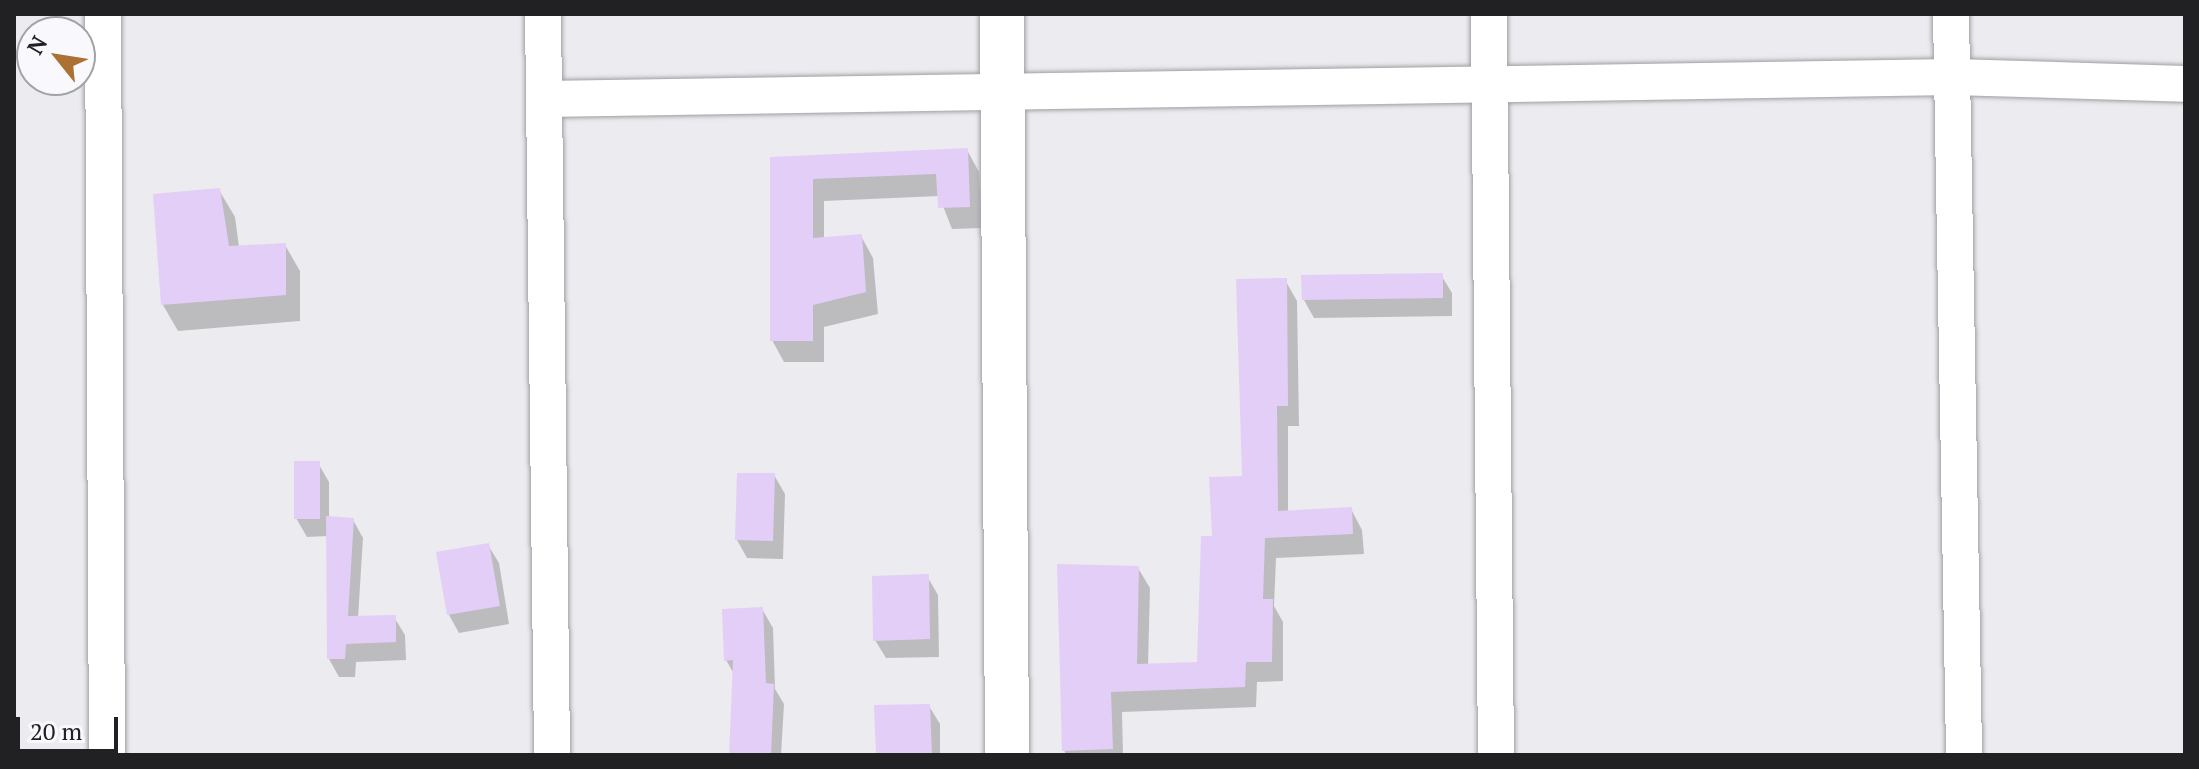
<!DOCTYPE html>
<html>
<head>
<meta charset="utf-8">
<style>
	body { margin:0 }
	#map { position:relative; width:2199px; height:769px; overflow:hidden; background:#ecebef; font-family:"PT Serif",serif }
	div>[style] { position:absolute }
	[style*='--x'] { left:calc(var(--x)*1px); top:calc(var(--y)*1px); width:calc(var(--w)*1px); rotate:calc(var(--a)*1deg) }
	.shadow>* { inset:0; background:#0003 }
	.building>* { inset:0; background:#e3cef7 }
	.roads { filter:drop-shadow(0 0 2px #a09fa3) drop-shadow(0 0 2px #a09fa3) }
	.street>* { height:36px; margin:-18px; padding:0 18px; transform-origin:18px; border-radius:18px; background:#fff }
	.secondary>* { height:44px; margin:-22px; padding:0 22px; transform-origin:22px; border-radius:22px; background:#fff }
	span { translate:-50% -50%; white-space:nowrap; text-align:center; line-height:1.15; -webkit-text-stroke:8px #f9f9fd; paint-order:stroke }
	.frame { position:absolute; inset:0; border:16px solid #212123; pointer-events:none }
	.north { position:absolute; left:16px; top:16px; width:80px; height:80px; box-sizing:border-box; background:#f9f9fd; border:2px solid #a3a3a6; border-radius:50%; rotate:300deg; font-size:22px; font-weight:700; line-height:32px; text-align:center; color:#212123 }
	.north::after { content:''; display:block; margin:auto; width:28px; height:36px; background:#ac7032; clip-path:polygon(50% 0,100% 100%,50% 72%,0 100%) }
	.scale { position:absolute; left:16px; top:717px; width:102px; height:36px; box-sizing:border-box; border:4px solid #212123; border-top:0; padding-left:10px; font-size:24px; line-height:28px; white-space:nowrap; color:#212123; -webkit-text-stroke:6px #f9f9fd; paint-order:stroke }
</style>
</head>
<body>
<div id="map">
	<div class="shadow">
		<i style="clip-path:polygon(967px 150px,979px 172px,982px 228px,952px 229px,939px 196px,824px 201px,824px 240px,861px 236px,873px 258px,878px 314px,824px 327px,824px 362px,784px 362px,772px 340px,772px 159px)"></i>
		<i style="clip-path:polygon(219px 190px,235px 217px,239px 247px,285px 245px,300px 271px,300px 321px,178px 331px,163px 305px)"></i>
		<i style="clip-path:polygon(1441px 275px,1452px 293px,1452px 316px,1314px 318px,1304px 300px)"></i>
		<i style="clip-path:polygon(1285px 280px,1297px 301px,1299px 426px,1288px 426px,1288px 512px,1351px 509px,1362px 530px,1364px 554px,1276px 558px,1274px 606px,1283px 622px,1283px 681px,1257px 682px,1256px 707px,1122px 712px,1123px 755px,1066px 755px,1064px 750px,1138px 568px,1150px 588px,1148px 666px,1198px 664px,1214px 538px,1244px 477px)"></i>
		<i style="clip-path:polygon(318px 463px,329px 482px,329px 518px,353px 520px,363px 538px,358px 618px,394px 617px,405px 635px,406px 660px,356px 662px,355px 677px,339px 677px,329px 659px,328px 536px,307px 537px,296px 518px)"></i>
		<i style="clip-path:polygon(774px 475px,785px 494px,783px 559px,747px 558px,737px 540px)"></i>
		<i style="clip-path:polygon(488px 545px,499px 563px,509px 624px,459px 633px,449px 615px)"></i>
		<i style="clip-path:polygon(927px 576px,938px 595px,939px 657px,886px 658px,875px 640px)"></i>
		<i style="clip-path:polygon(762px 609px,773px 628px,775px 689px,784px 704px,781px 755px,731px 755px,734px 674px,726px 660px)"></i>
		<i style="clip-path:polygon(929px 706px,940px 724px,940px 755px,878px 755px)"></i>
	</div>
	<div class="building">
		<i style="clip-path:polygon(968px 148px,970px 207px,938px 208px,936px 174px,813px 179px,813px 238px,862px 234px,866px 292px,813px 305px,813px 341px,770px 341px,770px 157px)"></i>
		<i style="clip-path:polygon(220px 188px,229px 246px,286px 243px,286px 295px,161px 305px,153px 194px)"></i>
		<i style="clip-path:polygon(1443px 273px,1443px 298px,1302px 300px,1301px 275px)"></i>
		<i style="clip-path:polygon(1287px 278px,1288px 406px,1277px 406px,1278px 511px,1352px 507px,1353px 534px,1265px 538px,1263px 599px,1273px 599px,1272px 662px,1246px 662px,1245px 687px,1111px 692px,1113px 749px,1062px 751px,1057px 564px,1139px 566px,1137px 664px,1197px 662px,1201px 536px,1212px 536px,1209px 477px,1242px 476px,1236px 279px)"></i>
		<i style="clip-path:polygon(294px 461px,320px 461px,320px 519px,294px 519px)"></i>
		<i style="clip-path:polygon(737px 473px,775px 473px,773px 541px,735px 540px)"></i>
		<i style="clip-path:polygon(326px 516px,354px 518px,348px 616px,396px 615px,396px 642px,346px 644px,345px 659px,327px 659px)"></i>
		<i style="clip-path:polygon(489px 543px,500px 606px,447px 615px,436px 552px)"></i>
		<i style="clip-path:polygon(929px 574px,930px 639px,873px 641px,872px 576px)"></i>
		<i style="clip-path:polygon(763px 607px,766px 683px,774px 684px,771px 755px,729px 755px,733px 660px,724px 661px,722px 609px)"></i>
		<i style="clip-path:polygon(930px 704px,932px 755px,876px 755px,874px 705px)"></i>
	</div>
	<div class="roads">
		<div class="street">
			<i style="--x:103;--y:14;--w:741;--a:89.69"></i>
			<i style="--x:543;--y:14;--w:741;--a:89.3"></i>
			<i style="--x:1489;--y:14;--w:741;--a:89.46"></i>
			<i style="--x:1951;--y:14;--w:741;--a:88.99"></i>
			<i style="--x:544;--y:99;--w:1409;--a:-0.89"></i>
			<i style="--x:1953;--y:77;--w:232;--a:1.7"></i>
		</div>
		<div class="secondary">
			<i style="--x:1002;--y:14;--w:741;--a:89.61"></i>
		</div>
	</div>
	<div class="frame"></div>
	<div class="north">N</div>
	<div class="scale">20 m</div>
</div>
</body>
</html>
